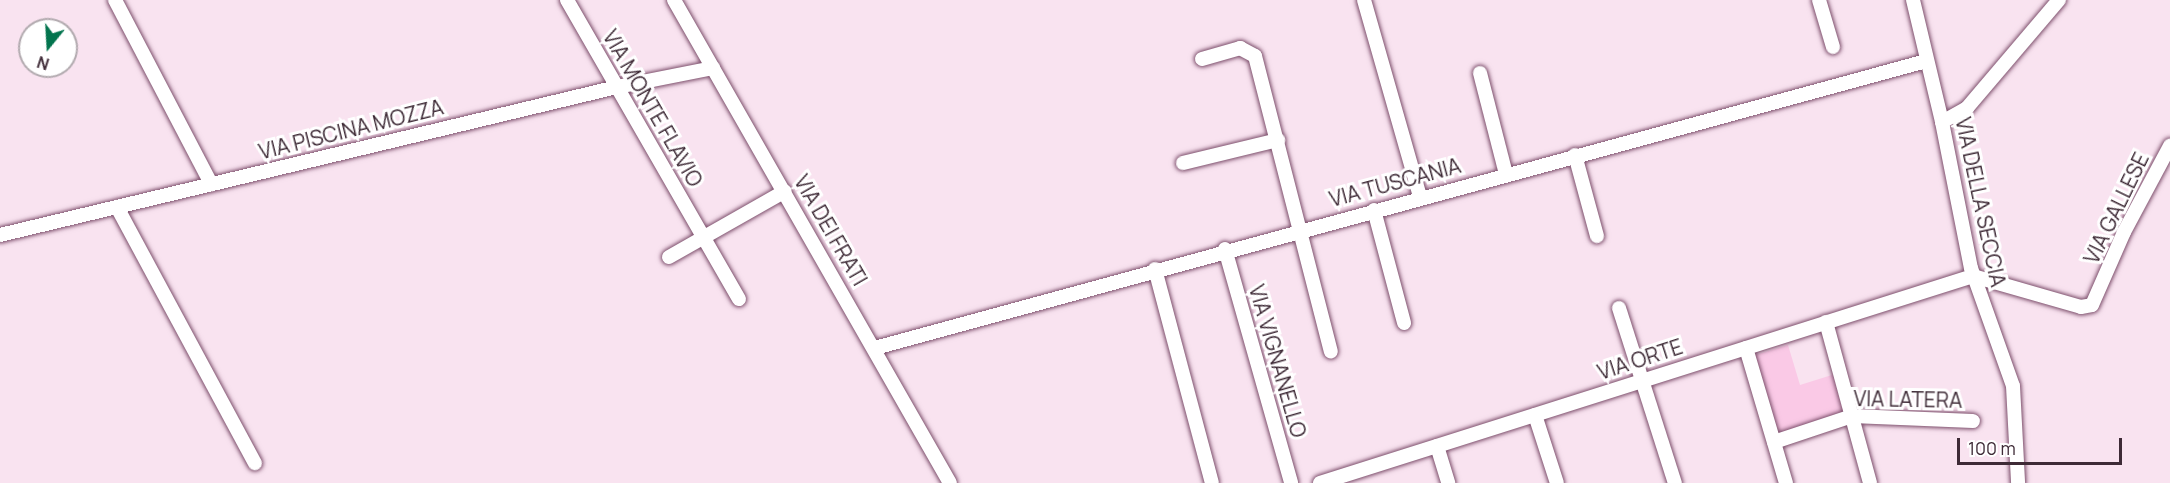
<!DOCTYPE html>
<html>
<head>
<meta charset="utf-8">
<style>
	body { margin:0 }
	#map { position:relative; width:2170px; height:483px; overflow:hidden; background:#f9e3f0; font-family:Manrope,sans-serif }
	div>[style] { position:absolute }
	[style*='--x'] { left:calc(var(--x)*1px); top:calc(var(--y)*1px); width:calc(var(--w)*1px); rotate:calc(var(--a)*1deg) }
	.green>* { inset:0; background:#fac9e6 }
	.roads { filter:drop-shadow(0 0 2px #7d4f6c) drop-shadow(0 0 2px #7d4f6c) }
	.minor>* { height:14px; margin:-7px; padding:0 7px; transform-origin:7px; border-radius:7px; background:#fff }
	span { translate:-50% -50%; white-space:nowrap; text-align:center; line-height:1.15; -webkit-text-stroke:6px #fff; paint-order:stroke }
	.street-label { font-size:21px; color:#3e2a36 }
	.north { position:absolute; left:18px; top:18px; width:60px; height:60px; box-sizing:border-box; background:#fff; border:2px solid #b2aaaf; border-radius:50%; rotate:198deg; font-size:16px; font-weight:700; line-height:24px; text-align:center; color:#3e2a36 }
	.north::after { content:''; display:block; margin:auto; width:21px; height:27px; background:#03744e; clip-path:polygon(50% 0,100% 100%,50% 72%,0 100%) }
	.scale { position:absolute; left:1957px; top:438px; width:165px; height:27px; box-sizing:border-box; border:3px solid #3e2a36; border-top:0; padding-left:8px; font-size:18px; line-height:21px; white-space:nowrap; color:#3e2a36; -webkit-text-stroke:4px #fff; paint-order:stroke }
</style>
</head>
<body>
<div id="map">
	<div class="green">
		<i style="clip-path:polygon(1788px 345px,1800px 385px,1835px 374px,1849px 416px,1778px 439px,1752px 356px)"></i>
	</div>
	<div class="roads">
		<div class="minor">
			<i style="--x:115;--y:0;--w:208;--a:62.4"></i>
			<i style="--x:567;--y:0;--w:345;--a:60.1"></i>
			<i style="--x:674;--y:0;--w:556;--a:60.26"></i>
			<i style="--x:1364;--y:0;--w:205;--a:74.1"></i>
			<i style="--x:1819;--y:0;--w:49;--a:73.4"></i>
			<i style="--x:1913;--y:0;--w:125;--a:76.6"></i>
			<i style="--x:1942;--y:122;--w:149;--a:78.8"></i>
			<i style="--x:1971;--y:268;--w:125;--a:70.4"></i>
			<i style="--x:2013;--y:386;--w:97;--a:87"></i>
			<i style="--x:1202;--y:59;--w:40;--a:-16"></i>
			<i style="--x:1240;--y:48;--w:17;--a:28"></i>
			<i style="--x:1255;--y:56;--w:305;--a:75.6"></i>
			<i style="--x:1480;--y:73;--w:104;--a:75.6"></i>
			<i style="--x:1942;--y:122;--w:29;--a:-29"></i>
			<i style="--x:1967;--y:108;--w:142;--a:-49.6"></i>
			<i style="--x:1575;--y:155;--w:84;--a:74.8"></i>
			<i style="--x:1183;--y:163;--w:98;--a:-13.6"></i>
			<i style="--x:117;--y:207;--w:291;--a:61.7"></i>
			<i style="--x:1374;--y:210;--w:117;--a:75.1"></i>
			<i style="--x:0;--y:235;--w:635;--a:-13.49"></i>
			<i style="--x:617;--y:87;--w:98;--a:-11.2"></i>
			<i style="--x:1225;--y:249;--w:243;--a:74.2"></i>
			<i style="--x:669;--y:257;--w:133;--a:-29.6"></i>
			<i style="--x:1155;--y:269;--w:221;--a:75.1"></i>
			<i style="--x:1619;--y:308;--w:184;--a:72.3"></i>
			<i style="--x:1826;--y:322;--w:167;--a:74.7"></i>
			<i style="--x:875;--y:348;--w:1089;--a:-15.27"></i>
			<i style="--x:1746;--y:348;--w:141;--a:73.5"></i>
			<i style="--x:1535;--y:415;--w:71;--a:72.1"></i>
			<i style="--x:1774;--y:442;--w:82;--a:-18.4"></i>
			<i style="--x:1852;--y:416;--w:121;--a:2.4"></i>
			<i style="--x:1437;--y:446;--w:39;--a:73"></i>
			<i style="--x:1320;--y:483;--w:685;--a:-17.59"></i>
			<i style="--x:1973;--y:276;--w:112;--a:16"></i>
			<i style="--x:2081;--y:307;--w:11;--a:-10"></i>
			<i style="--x:2092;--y:305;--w:80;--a:-66.3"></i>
			<i style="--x:2124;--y:232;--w:98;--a:-61.9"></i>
		</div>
	</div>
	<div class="street-label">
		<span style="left:653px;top:108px;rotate:60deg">VIA MONTE FLAVIO</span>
		<span style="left:351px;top:129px;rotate:-14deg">VIA PISCINA MOZZA</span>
		<span style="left:1395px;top:182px;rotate:-15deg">VIA TUSCANIA</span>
		<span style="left:1981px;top:202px;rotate:78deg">VIA DELLA SECCIA</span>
		<span style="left:2116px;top:208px;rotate:-64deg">VIA GALLESE</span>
		<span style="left:831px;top:230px;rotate:60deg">VIA DEI FRATI</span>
		<span style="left:1640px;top:359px;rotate:-18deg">VIA ORTE</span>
		<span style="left:1278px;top:361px;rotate:74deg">VIA VIGNANELLO</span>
		<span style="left:1908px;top:399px;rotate:1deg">VIA LATERA</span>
	</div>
	<div class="north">N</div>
	<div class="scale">100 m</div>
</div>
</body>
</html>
